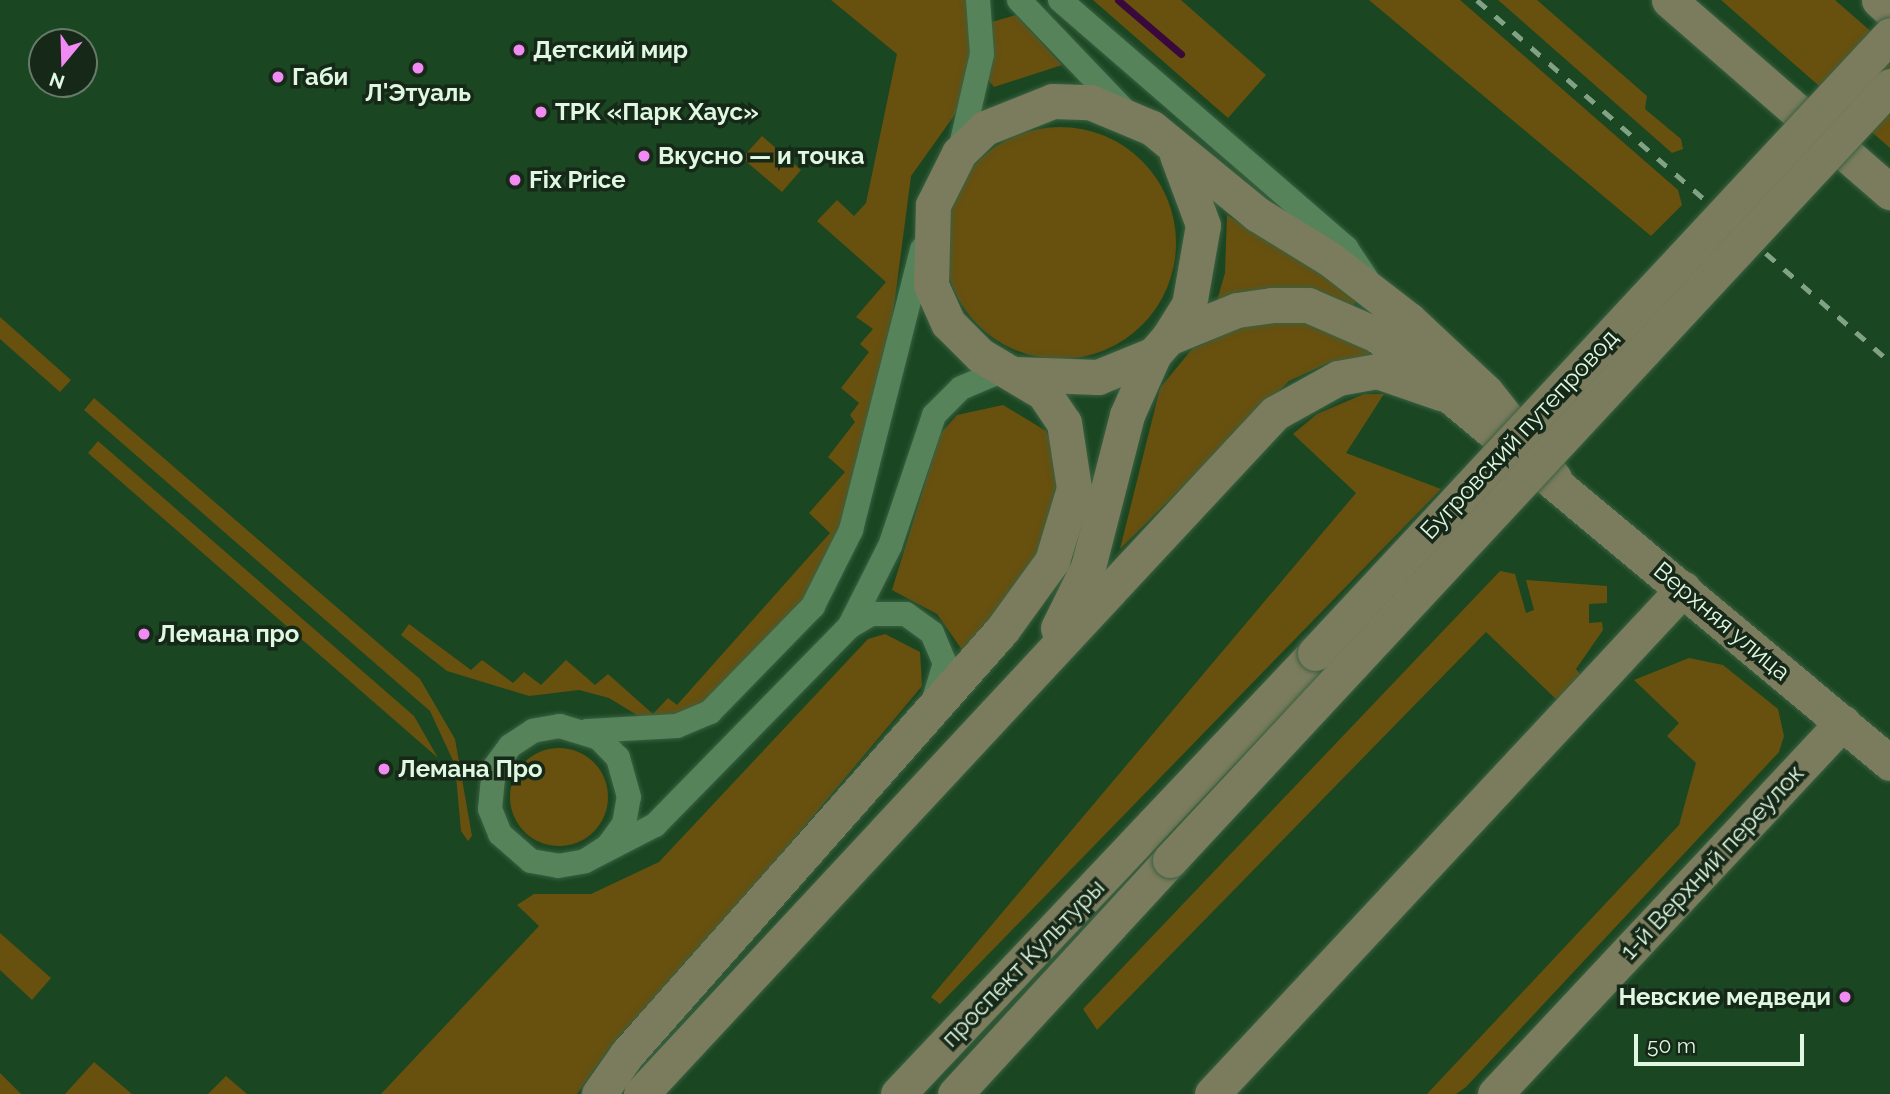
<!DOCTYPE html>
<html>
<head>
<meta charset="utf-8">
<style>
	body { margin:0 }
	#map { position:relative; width:1890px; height:1094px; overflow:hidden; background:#1b4622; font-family:Raleway,sans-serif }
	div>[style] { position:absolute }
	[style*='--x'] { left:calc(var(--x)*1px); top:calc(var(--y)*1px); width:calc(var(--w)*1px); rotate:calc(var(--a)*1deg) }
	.green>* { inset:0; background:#68500f }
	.round { border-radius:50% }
	.stream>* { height:7px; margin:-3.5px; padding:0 3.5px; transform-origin:3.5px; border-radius:3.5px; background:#3a093c }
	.roads { filter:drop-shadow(0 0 2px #3a6141) drop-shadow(0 0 2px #3a6141) }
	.street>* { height:24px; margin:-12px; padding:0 12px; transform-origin:12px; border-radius:12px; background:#57835b }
	.secondary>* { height:35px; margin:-17.5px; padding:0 17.5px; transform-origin:17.5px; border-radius:17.5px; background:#7a7c5d }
	.rail>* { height:5px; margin-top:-2.5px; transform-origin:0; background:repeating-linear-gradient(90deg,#81a285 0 12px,transparent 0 24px) }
	.bridges { filter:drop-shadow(0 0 2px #3a6141) drop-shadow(0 0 2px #3a6141) }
	.secondary-bridge>* { height:35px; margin:-17.5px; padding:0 17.5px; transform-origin:17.5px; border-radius:17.5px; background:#7a7c5d }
	.dots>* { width:19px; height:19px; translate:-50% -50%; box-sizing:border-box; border:4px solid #162818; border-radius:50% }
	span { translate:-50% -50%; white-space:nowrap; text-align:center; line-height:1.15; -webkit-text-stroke:7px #162818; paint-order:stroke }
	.poi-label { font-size:24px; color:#e0f8e2; font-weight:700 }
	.left { translate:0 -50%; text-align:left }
	.right { translate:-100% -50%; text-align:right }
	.street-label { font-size:24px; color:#e0f8e2 }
	.north { position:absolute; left:28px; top:28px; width:70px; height:70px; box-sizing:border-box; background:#162818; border:2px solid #677b69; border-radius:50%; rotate:199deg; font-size:19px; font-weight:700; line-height:28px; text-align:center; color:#e0f8e2 }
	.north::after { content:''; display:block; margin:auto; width:24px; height:32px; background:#f28af3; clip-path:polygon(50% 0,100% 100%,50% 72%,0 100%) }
	.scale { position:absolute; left:1634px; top:1034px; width:170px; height:32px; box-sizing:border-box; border:4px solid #e0f8e2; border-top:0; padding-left:9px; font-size:21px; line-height:24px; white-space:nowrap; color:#e0f8e2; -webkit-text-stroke:5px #162818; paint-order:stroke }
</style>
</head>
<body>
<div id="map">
	<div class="green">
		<i style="clip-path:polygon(831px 0,967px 0,973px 43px,961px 106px,911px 176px,890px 337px,840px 532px,815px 588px,704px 709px,645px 720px,609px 698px,579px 690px,529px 696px,447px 671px,401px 635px,409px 624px,471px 670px,482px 660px,513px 683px,524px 672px,541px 685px,566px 660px,595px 685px,608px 674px,653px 714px,668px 698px,677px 705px,830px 533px,809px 513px,845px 472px,828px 457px,855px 422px,850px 415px,859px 403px,841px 388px,869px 352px,860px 344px,873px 329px,856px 317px,886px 282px,817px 221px,837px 200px,854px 216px,866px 203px,897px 54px)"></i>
		<i style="clip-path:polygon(1093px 0,1181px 0,1266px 75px,1228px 118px)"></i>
		<i style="clip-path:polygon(1369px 0,1460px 0,1678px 190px,1682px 205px,1651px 236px)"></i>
		<i style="clip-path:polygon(1498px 0,1537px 0,1647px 96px,1645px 109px,1681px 139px,1683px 149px,1672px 153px)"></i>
		<i style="clip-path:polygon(1721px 0,1835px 0,1890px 48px,1890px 148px)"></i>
		<i style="clip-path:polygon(1016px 15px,1062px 65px,994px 87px,988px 80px,992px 22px)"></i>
		<i class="round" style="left:944px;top:127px;width:232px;height:232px"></i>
		<i style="clip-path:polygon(762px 136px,801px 170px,782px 192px,742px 158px)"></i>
		<i style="clip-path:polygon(1227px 215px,1358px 297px,1352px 309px,1215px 308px,1225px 273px)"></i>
		<i style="clip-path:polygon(1268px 316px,1332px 322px,1374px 355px,1328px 363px,1289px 381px,1120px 549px,1160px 388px,1192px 349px)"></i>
		<i style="clip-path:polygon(0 317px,71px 380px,60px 392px,0 339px)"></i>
		<i style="clip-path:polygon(1364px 394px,1384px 394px,1346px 453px,1441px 489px,940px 1004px,931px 997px,1356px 493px,1293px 434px,1317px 414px)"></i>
		<i style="clip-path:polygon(94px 398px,420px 679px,455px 739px,472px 836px,468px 841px,461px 831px,455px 765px,430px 711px,84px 410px)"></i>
		<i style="clip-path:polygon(1003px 405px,1046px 431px,1057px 454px,1058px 482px,1035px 562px,965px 654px,937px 614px,892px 590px,940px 434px,957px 415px)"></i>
		<i style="clip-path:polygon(98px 441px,414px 716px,438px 758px,88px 453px)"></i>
		<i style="clip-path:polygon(1500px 571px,1515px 574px,1526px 613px,1534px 610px,1526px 580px,1607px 586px,1607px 603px,1589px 604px,1589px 623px,1602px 622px,1603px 630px,1576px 669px,1580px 674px,1557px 700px,1486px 632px,1097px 1030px,1083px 1009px)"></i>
		<i style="clip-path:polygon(885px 634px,920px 652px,922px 686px,717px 931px,614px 1042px,577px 1094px,381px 1094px,539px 926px,517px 905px,534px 894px,591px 894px,659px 862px,868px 639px)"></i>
		<i style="clip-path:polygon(1689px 658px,1723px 665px,1778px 709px,1784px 736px,1779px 752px,1466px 1087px,1456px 1094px,1427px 1094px,1679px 825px,1696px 763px,1667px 736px,1679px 723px,1634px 680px)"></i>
		<i class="round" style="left:510px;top:748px;width:98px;height:98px"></i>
		<i style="clip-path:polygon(0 933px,51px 978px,32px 1000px,0 970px)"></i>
		<i style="clip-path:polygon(94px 1062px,132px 1094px,65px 1094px)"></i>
		<i style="clip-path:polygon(0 1073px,21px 1094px,0 1094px)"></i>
		<i style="clip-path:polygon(226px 1076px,247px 1094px,208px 1094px)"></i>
	</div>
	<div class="stream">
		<i style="--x:1118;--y:0;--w:83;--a:40.6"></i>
	</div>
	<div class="roads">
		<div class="street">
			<i style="--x:1019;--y:0;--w:151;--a:46.3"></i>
			<i style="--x:1060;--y:0;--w:379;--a:40.9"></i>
			<i style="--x:1346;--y:248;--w:37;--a:56"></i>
			<i style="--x:960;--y:150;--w:98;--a:-77.1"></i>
			<i style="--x:982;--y:54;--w:54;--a:-94.2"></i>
			<i style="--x:849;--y:627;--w:26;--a:-31"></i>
			<i style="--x:871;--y:614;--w:35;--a:0"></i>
			<i style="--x:906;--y:614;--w:32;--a:36"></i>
			<i style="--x:932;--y:633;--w:33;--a:67"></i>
			<i style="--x:945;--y:663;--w:42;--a:106.7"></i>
			<i style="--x:587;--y:731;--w:90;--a:-3.2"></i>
			<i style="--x:677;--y:726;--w:36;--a:-23"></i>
			<i style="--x:710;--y:712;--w:148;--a:-45.8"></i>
			<i style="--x:813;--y:606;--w:85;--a:-63.4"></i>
			<i style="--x:851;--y:530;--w:290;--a:-75.8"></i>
			<i style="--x:585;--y:861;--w:27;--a:-33"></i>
			<i style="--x:608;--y:846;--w:27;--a:-54"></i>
			<i style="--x:624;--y:824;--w:27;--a:-80"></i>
			<i style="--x:629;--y:797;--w:41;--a:-105.8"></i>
			<i style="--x:618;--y:758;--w:28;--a:-134"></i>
			<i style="--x:599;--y:738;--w:41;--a:-162.9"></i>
			<i style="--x:560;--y:726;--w:27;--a:170"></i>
			<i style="--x:533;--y:731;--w:27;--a:147"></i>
			<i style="--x:510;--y:746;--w:27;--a:126"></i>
			<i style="--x:494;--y:768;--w:41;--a:95.6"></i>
			<i style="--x:490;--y:809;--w:27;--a:68"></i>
			<i style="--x:500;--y:834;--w:41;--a:41.1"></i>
			<i style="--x:531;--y:861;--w:27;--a:10"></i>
			<i style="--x:558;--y:866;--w:27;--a:-10"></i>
			<i style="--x:585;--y:861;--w:79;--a:-27.2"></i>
			<i style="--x:655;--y:825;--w:277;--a:-45.6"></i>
			<i style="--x:849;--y:627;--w:91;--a:-63.2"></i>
			<i style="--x:890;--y:546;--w:138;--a:-71.4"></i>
			<i style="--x:934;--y:415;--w:38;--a:-45"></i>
			<i style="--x:961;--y:388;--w:36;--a:-23"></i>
			<i style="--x:994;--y:374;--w:21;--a:0"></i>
		</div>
		<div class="secondary">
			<i style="--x:1669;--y:0;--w:293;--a:41"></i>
			<i style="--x:1879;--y:0;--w:15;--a:42"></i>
			<i style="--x:1168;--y:338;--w:74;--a:-22.1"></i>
			<i style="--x:1237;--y:310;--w:35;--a:-8"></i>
			<i style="--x:1272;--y:305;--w:36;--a:0"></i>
			<i style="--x:1308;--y:305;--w:75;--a:23.5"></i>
			<i style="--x:1377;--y:335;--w:668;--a:39.84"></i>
			<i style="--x:1015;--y:374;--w:83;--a:2.1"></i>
			<i style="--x:1098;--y:377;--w:61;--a:-22.3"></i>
			<i style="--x:1154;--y:354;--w:21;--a:-49"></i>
			<i style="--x:1168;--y:338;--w:39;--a:-58"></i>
			<i style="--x:1189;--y:305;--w:81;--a:-80.1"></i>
			<i style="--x:1203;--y:225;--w:75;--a:-110.4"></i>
			<i style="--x:1058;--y:628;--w:68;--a:-63.8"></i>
			<i style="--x:1088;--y:567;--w:157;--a:-75.6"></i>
			<i style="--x:1127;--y:415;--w:67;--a:-66.1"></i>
			<i style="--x:599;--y:1094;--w:49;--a:-55"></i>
			<i style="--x:627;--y:1054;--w:566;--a:-48.51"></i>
			<i style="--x:1002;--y:630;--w:85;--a:-54.1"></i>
			<i style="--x:1052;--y:561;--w:76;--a:-73.2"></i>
			<i style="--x:1074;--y:488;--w:66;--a:-98.7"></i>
			<i style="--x:1064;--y:423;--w:36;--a:-124"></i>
			<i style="--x:1044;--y:393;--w:74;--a:-149.3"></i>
			<i style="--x:980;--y:355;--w:45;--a:-135"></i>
			<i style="--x:948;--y:323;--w:42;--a:-114.1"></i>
			<i style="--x:931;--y:285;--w:80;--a:-88.6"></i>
			<i style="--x:933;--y:205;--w:58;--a:-63.4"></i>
			<i style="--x:959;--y:153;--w:36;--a:-44"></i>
			<i style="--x:985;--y:128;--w:73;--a:-21.7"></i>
			<i style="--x:1053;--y:101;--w:37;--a:2"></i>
			<i style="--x:1090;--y:102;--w:67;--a:22.8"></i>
			<i style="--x:1152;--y:128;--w:136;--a:39.3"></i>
			<i style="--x:1257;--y:214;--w:86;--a:31.7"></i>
			<i style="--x:1330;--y:259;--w:100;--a:37.7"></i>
			<i style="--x:1409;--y:320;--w:105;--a:43.1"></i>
			<i style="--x:1486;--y:392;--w:110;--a:51.7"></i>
			<i style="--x:641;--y:1094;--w:930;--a:-47.05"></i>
			<i style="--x:1275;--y:413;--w:72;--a:-29.1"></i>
			<i style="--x:1338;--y:378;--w:40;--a:-10"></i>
			<i style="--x:1377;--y:371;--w:68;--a:19"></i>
			<i style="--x:898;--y:1094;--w:607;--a:-46.6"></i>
			<i style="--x:955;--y:1094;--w:318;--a:-47.4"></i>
			<i style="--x:1212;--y:1094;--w:691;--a:-47"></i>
			<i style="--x:1495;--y:1094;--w:509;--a:-46.91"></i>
		</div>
	</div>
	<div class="rail">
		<i style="--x:1477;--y:0;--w:549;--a:41.23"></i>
	</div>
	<div class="bridges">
		<div class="secondary-bridge">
			<i style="--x:1315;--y:653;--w:844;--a:-47.06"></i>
			<i style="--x:1170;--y:860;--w:1057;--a:-47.07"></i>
		</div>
	</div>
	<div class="dots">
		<i style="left:519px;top:50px;background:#f28af3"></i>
		<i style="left:418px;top:68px;background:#f28af3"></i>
		<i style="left:278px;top:77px;background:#f28af3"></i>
		<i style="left:541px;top:112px;background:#f28af3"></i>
		<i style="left:644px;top:156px;background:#f28af3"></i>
		<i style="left:515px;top:180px;background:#f28af3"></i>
		<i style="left:144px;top:634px;background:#f28af3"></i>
		<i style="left:384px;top:769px;background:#f28af3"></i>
		<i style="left:1845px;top:997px;background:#f28af3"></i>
	</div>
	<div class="poi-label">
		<span class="left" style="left:533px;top:50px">Детский мир</span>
		<span class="left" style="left:292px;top:77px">Габи</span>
		<span style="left:418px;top:93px">Л'Этуаль</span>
		<span class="left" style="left:555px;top:112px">ТРК «Парк Хаус»</span>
		<span class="left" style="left:658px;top:156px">Вкусно — и точка</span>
		<span class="left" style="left:529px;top:180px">Fix Price</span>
		<span class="left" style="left:158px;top:634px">Лемана про</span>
		<span class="left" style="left:398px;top:769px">Лемана Про</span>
		<span class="right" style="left:1831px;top:997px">Невские медведи</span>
	</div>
	<div class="street-label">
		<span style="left:1519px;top:434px;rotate:-47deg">Бугровский путепровод</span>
		<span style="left:1722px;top:621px;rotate:40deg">Верхняя улица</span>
		<span style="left:1712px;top:862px;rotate:-47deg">1-й Верхний переулок</span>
		<span style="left:1023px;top:963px;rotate:-46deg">проспект Культуры</span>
	</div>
	<div class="north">N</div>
	<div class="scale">50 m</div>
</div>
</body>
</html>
